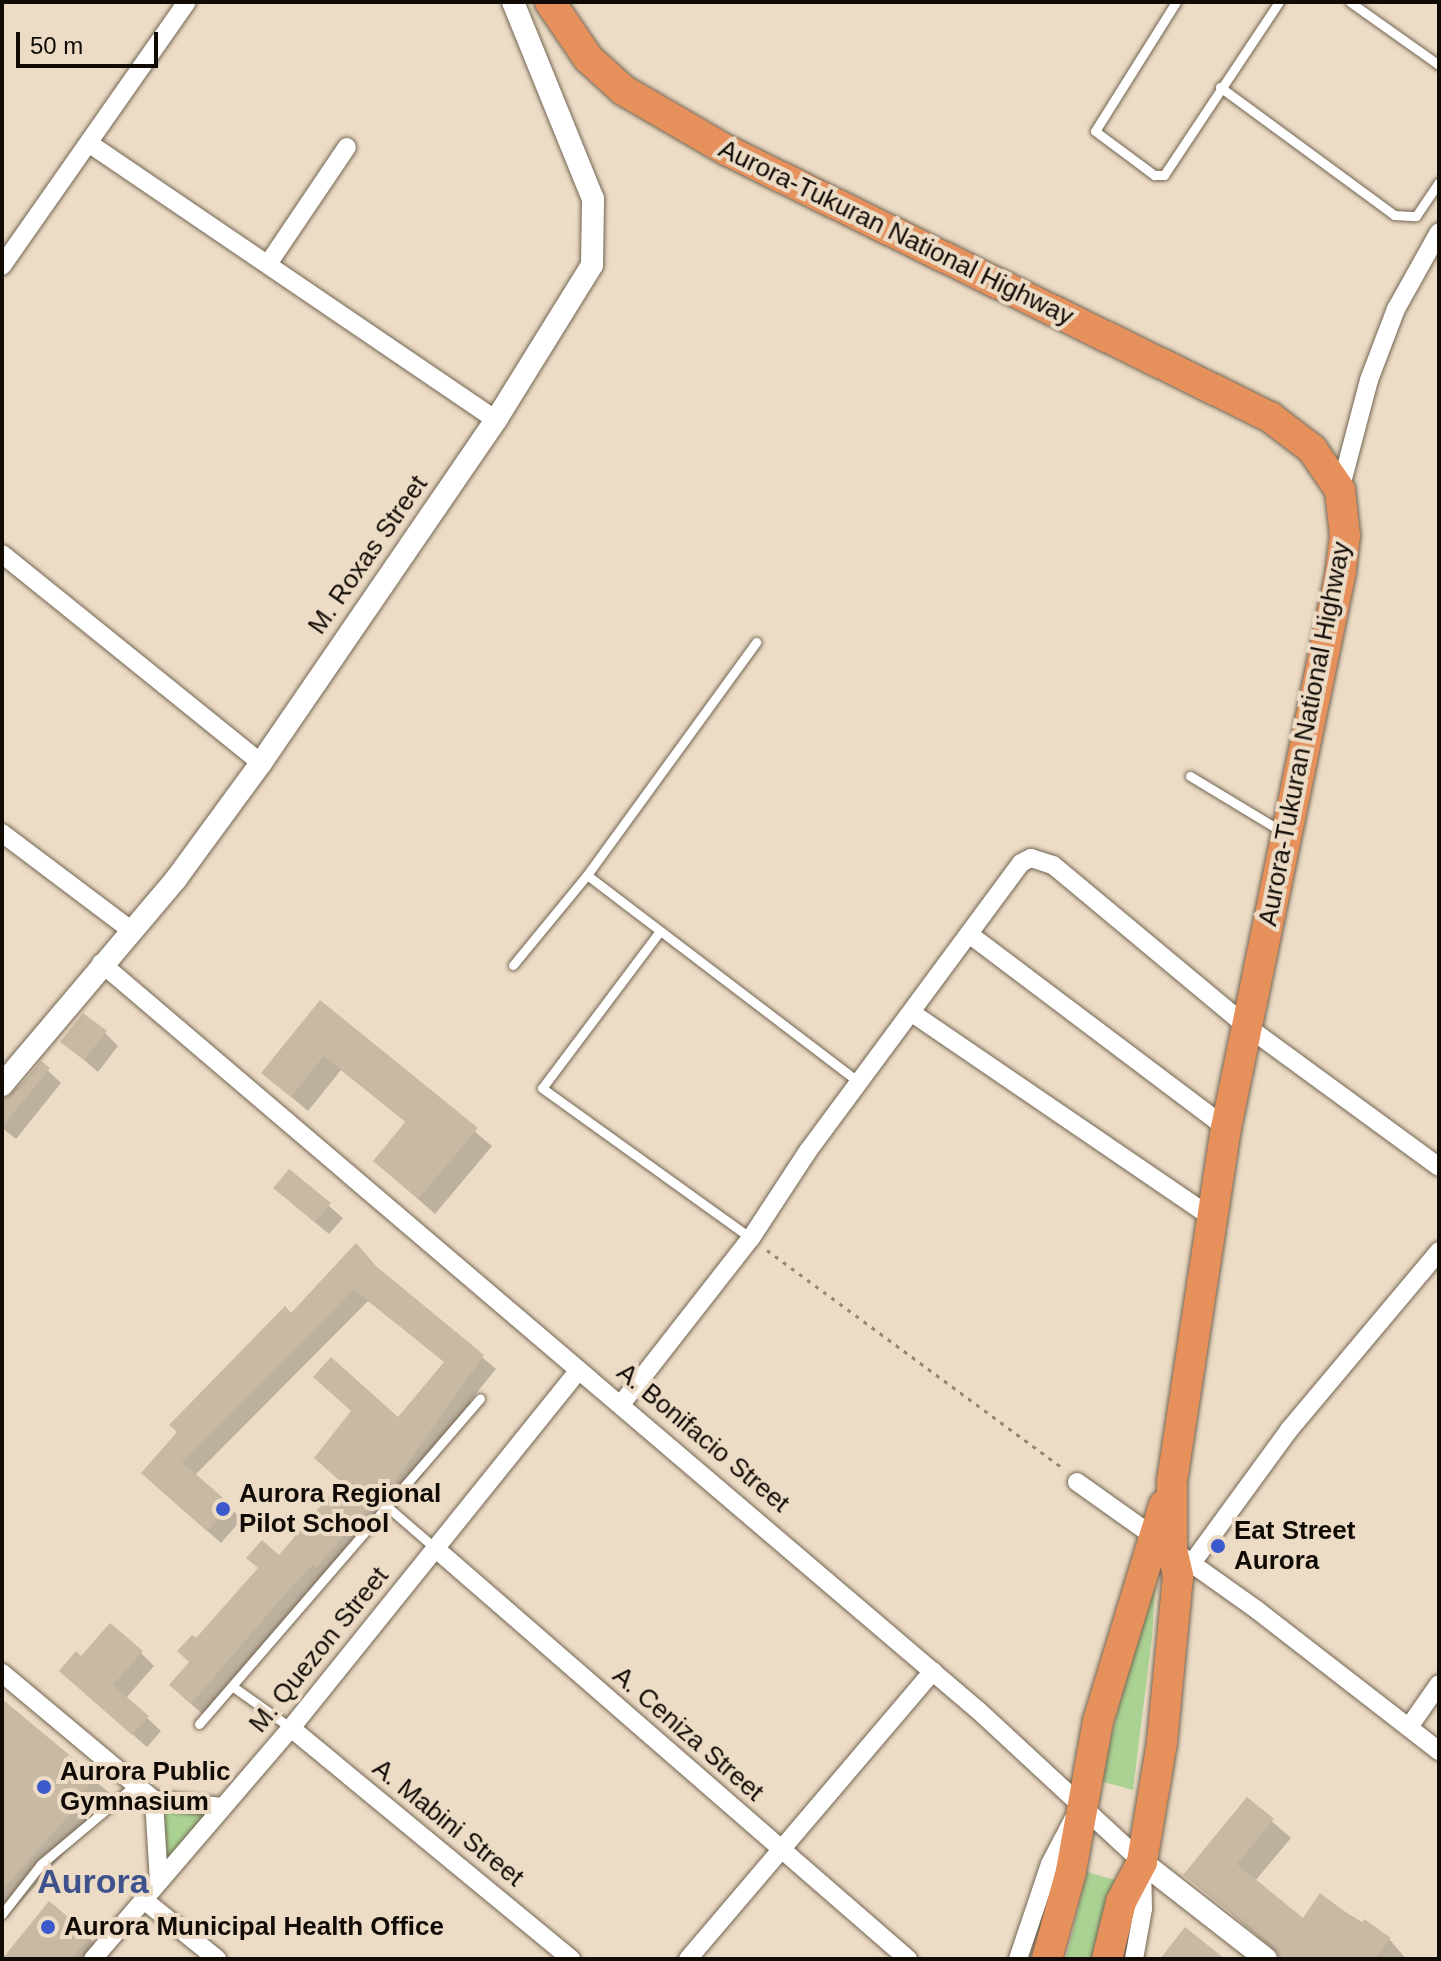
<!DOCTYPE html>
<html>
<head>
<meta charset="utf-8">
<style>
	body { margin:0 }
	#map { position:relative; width:1441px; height:1961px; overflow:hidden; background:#ecdcc6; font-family:Helvetica,sans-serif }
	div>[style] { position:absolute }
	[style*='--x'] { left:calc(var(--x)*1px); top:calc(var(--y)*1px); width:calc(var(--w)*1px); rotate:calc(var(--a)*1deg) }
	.green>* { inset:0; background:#aad393 }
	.shadow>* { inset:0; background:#0003 }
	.building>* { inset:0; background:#c8b9a3 }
	.path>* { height:3px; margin-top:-1.5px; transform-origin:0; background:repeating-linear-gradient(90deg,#938777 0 4px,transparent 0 10px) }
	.roads { filter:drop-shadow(0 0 2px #736552) drop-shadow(0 0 2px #736552) }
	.service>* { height:9px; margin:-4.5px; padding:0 4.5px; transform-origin:4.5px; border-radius:4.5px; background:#fff }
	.minor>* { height:18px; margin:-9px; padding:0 9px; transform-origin:9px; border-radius:9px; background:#fff }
	.tertiary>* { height:22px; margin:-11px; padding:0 11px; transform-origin:11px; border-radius:11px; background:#fff }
	.trunk>* { height:30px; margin:-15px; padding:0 15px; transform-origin:15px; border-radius:15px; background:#e6905c }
	.dots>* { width:22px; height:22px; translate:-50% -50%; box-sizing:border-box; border:4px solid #ecdcc6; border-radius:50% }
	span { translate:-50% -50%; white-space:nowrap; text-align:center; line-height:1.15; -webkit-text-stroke:8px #ecdcc6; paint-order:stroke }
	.street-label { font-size:26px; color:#110b05 }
	.poi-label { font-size:26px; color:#110b05; font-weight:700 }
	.left { translate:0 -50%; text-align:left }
	.district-label { font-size:34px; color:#3e518d; font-weight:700 }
	.frame { position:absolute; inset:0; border:4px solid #110b05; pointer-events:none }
	.scale { position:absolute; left:16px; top:32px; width:142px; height:36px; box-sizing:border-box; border:4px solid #110b05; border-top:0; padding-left:10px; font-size:24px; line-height:28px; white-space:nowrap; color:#110b05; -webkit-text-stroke:6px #ecdcc6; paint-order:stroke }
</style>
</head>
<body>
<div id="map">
	<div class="green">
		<i style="clip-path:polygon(1157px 1560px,1152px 1637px,1133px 1790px,1100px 1781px)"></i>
		<i style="clip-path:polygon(163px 1808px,208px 1813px,165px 1863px)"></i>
		<i style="clip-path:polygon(1087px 1872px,1115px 1880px,1095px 1959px,1066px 1959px)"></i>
	</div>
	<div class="shadow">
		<i style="clip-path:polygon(320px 1003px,492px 1146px,435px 1214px,375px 1161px,407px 1123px,341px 1070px,308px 1111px,263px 1073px)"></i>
		<i style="clip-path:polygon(105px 1033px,118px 1046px,98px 1072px,63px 1042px)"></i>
		<i style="clip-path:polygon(41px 1064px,61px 1083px,16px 1139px,2px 1128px,2px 1103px)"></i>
		<i style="clip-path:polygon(289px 1172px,343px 1218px,329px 1234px,289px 1201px)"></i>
		<i style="clip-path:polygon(382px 1273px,496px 1369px,470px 1401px,474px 1405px,421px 1469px,425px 1473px,205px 1716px,184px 1698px,196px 1641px,279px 1558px,446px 1363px,368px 1301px,194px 1476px,242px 1519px,221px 1543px,156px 1486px,291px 1316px)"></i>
		<i style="clip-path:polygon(141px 1653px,154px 1666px,126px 1698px,161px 1731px,147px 1747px,75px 1684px,81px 1659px)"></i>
		<i style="clip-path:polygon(2px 1707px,110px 1793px,92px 1814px,96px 1818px,8px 1916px,2px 1911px)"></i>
		<i style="clip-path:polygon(1247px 1800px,1291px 1838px,1255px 1881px,1304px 1921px,1320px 1896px,1390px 1940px,1406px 1959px,1285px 1959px,1186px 1875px)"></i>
		<i style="clip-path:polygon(89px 1938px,107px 1955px,104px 1959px,2px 1959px)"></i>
	</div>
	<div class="building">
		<i style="clip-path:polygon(320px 1000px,478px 1128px,418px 1199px,373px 1161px,406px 1121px,324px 1056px,291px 1097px,261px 1073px)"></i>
		<i style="clip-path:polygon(83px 1013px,107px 1031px,84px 1060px,60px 1042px)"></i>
		<i style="clip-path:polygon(41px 1061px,50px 1068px,2px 1127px,2px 1099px,13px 1094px)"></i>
		<i style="clip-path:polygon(289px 1169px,331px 1203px,315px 1222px,273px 1188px)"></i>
		<i style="clip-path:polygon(356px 1243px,376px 1266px,484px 1355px,393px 1484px,390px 1481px,316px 1568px,313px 1565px,286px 1593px,191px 1704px,169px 1685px,189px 1662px,177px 1651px,192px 1635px,196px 1638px,258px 1568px,246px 1558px,262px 1540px,279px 1555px,341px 1482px,314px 1458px,351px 1411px,313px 1377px,331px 1357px,398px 1417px,444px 1362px,354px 1289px,182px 1462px,231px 1505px,207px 1531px,141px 1473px,177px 1432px,169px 1425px,285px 1306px,291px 1313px)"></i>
		<i style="clip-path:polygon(110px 1623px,143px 1651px,113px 1685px,149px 1716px,132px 1735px,59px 1671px,76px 1651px,81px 1656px)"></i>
		<i style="clip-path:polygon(2px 1699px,96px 1777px,78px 1798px,82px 1801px,2px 1890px)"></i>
		<i style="clip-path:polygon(1247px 1797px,1274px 1819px,1237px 1864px,1303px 1918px,1320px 1893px,1361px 1924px,1364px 1919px,1391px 1938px,1375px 1959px,1280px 1959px,1275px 1948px,1183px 1875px)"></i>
		<i style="clip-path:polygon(49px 1901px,91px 1936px,71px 1959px,2px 1959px)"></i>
		<i style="clip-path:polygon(1185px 1927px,1225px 1959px,1160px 1959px)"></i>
	</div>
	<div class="path">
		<i style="--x:767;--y:1250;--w:368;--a:36.4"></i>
	</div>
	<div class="roads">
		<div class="service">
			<i style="--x:1176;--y:2;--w:152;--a:122.1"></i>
			<i style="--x:1095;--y:131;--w:74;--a:36.7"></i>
			<i style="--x:1154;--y:175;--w:10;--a:0"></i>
			<i style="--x:1164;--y:175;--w:208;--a:-56.4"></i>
			<i style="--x:1350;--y:2;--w:109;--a:35.3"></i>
			<i style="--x:1220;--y:87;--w:216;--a:36.3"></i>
			<i style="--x:1394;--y:215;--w:22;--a:3"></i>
			<i style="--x:1416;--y:216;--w:41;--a:-55.9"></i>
			<i style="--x:1190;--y:776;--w:106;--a:31.1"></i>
			<i style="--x:587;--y:875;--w:345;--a:37.3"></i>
			<i style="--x:660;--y:931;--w:196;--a:126.9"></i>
			<i style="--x:542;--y:1088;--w:257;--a:35.7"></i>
			<i style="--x:513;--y:965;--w:117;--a:-50.6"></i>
			<i style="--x:587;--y:875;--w:288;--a:-54"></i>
			<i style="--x:390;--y:1509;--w:60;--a:40.9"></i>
			<i style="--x:232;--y:1686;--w:72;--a:35.4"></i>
			<i style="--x:199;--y:1724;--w:430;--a:-49.2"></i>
			<i style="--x:2;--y:1914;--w:63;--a:-52"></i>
			<i style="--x:41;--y:1864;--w:123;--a:-40"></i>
		</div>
		<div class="minor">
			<i style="--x:90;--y:144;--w:491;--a:34.2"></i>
			<i style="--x:268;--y:264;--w:141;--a:-56"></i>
			<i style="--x:2;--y:266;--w:322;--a:-55"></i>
			<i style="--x:1340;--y:490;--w:114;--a:-75.2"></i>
			<i style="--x:1369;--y:380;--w:76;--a:-69.2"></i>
			<i style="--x:1396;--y:309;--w:88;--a:-60.8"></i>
			<i style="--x:2;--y:554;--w:333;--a:38.9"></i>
			<i style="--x:2;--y:833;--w:163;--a:37"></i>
			<i style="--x:969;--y:934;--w:322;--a:37"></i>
			<i style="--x:101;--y:963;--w:1153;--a:40.43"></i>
			<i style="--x:979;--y:1711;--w:222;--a:42.8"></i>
			<i style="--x:1142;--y:1862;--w:47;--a:88.8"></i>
			<i style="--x:1143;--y:1909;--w:51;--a:100.2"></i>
			<i style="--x:912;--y:1013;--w:363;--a:34.3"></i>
			<i style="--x:622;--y:1403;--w:209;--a:-52"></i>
			<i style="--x:751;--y:1238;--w:104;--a:-56.8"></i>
			<i style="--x:808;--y:1151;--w:358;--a:-53.5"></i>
			<i style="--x:1021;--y:863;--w:11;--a:-27"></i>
			<i style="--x:1031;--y:858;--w:23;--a:18"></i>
			<i style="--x:1053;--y:865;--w:250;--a:39.8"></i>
			<i style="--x:1245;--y:1025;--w:240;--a:36.2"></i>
			<i style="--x:1077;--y:1482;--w:221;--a:35.4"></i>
			<i style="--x:1257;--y:1610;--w:230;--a:37.8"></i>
			<i style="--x:435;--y:1548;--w:627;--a:40.99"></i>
			<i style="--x:1192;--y:1563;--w:165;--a:-53.9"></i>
			<i style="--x:1289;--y:1430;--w:234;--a:-50"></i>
			<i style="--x:2;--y:1673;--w:198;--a:39.9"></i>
			<i style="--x:154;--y:1800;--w:69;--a:5.8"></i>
			<i style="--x:1409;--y:1727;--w:52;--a:-55.1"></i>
			<i style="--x:291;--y:1728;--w:363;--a:39.5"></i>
			<i style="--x:154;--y:1800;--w:82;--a:86.5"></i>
			<i style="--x:144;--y:1900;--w:94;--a:38.9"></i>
			<i style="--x:93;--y:1959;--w:304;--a:-49.4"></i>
			<i style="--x:291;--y:1728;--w:459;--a:-51.2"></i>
			<i style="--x:688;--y:1959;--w:378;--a:-49.6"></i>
			<i style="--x:1018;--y:1959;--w:100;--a:-71.4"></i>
			<i style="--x:1050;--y:1864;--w:50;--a:-62.4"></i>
		</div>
		<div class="tertiary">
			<i style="--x:2;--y:1085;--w:270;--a:-49.8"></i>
			<i style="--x:176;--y:879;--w:144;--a:-53.8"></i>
			<i style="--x:261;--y:763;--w:416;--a:-55.6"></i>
			<i style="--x:496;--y:420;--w:182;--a:-58.2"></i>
			<i style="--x:592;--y:265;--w:66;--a:-89.1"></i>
			<i style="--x:593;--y:199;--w:213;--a:-112.1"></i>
			<i style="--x:1142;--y:1862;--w:157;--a:38"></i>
		</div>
		<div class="trunk">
			<i style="--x:550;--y:2;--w:68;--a:55.8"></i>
			<i style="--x:588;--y:58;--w:47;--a:42.4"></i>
			<i style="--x:623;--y:90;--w:121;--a:30.2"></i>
			<i style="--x:728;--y:151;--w:604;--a:26.14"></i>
			<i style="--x:1270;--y:417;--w:53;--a:37.3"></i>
			<i style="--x:1312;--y:449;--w:50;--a:55.7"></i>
			<i style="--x:1340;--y:490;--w:46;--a:83.8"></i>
			<i style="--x:1345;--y:536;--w:35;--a:97"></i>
			<i style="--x:1341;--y:571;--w:569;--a:101.67"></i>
			<i style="--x:1226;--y:1128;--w:358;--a:98.7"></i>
			<i style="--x:1172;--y:1482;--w:67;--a:90"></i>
			<i style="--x:1172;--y:1549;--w:28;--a:77"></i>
			<i style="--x:1178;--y:1576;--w:167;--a:95.5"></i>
			<i style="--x:1162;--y:1742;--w:122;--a:99.5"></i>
			<i style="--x:1142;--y:1862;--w:45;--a:117.7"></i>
			<i style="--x:1121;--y:1902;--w:59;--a:103.8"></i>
			<i style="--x:1047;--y:1959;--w:91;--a:-74.7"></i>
			<i style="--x:1071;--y:1871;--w:152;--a:-79.8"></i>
			<i style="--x:1098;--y:1721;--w:226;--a:-73"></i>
		</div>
	</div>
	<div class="dots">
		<i style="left:223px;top:1509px;background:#3c5acc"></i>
		<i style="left:1218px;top:1546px;background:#3c5acc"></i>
		<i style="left:44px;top:1787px;background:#3c5acc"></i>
		<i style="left:48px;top:1927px;background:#3c5acc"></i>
	</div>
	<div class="street-label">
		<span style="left:896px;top:233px;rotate:26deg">Aurora-Tukuran National Highway</span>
		<span style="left:368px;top:555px;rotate:-55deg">M. Roxas Street</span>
		<span style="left:1305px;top:734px;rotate:-79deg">Aurora-Tukuran National Highway</span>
		<span style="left:703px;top:1438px;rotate:40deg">A. Bonifacio Street</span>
		<span style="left:319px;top:1650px;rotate:-51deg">M. Quezon Street</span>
		<span style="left:688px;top:1734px;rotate:41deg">A. Ceniza Street</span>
		<span style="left:448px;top:1823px;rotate:39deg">A. Mabini Street</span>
	</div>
	<div class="poi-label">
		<span class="left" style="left:239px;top:1509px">Aurora Regional<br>Pilot School</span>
		<span class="left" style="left:1234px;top:1546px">Eat Street<br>Aurora</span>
		<span class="left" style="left:60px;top:1787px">Aurora Public<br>Gymnasium</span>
		<span class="left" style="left:64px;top:1927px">Aurora Municipal Health Office</span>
	</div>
	<div class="district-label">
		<span style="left:93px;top:1882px">Aurora</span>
	</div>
	<div class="frame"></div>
	<div class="scale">50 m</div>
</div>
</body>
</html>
